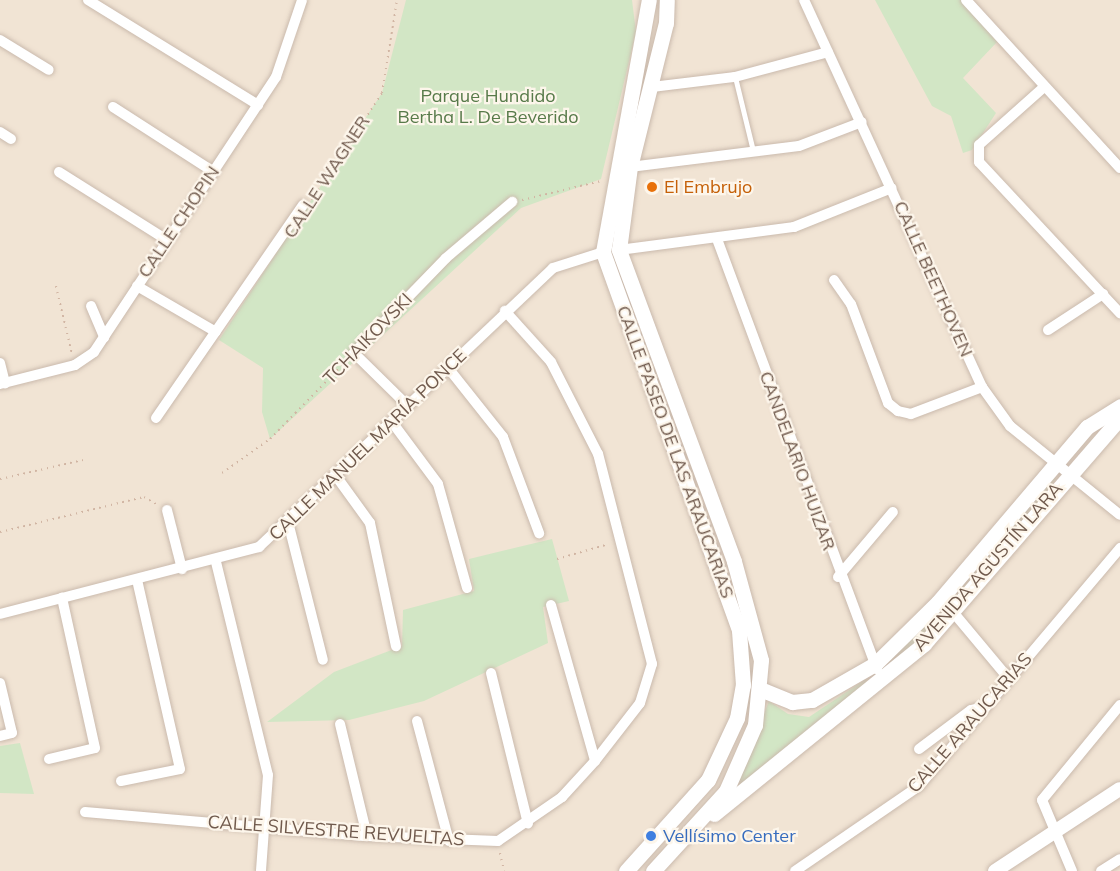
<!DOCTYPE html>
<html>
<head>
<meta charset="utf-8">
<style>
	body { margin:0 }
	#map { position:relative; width:1120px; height:871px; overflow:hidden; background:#faf2e5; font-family:Mulish,sans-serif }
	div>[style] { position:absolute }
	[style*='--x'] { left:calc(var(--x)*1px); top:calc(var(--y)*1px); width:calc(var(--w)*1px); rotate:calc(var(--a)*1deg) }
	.residential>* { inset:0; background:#f1e4d4 }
	.green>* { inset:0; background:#d2e6c5 }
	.path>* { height:2px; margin-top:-1px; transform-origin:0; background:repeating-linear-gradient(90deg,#d1b5a3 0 1.5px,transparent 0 6px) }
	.roads { filter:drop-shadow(0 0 2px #cabaad) drop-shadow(0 0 2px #cabaad) }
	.service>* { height:5px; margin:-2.5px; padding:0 2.5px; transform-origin:2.5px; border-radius:2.5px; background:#fff }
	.minor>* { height:10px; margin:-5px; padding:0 5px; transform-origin:5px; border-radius:5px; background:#fff }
	.tertiary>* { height:14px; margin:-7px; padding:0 7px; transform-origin:7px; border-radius:7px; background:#fff }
	.secondary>* { height:15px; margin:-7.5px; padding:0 7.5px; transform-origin:7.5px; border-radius:7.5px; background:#fff }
	.dots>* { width:16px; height:16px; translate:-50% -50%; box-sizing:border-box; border:3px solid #fdf6eb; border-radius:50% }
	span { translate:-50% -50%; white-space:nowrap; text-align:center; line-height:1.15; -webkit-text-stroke:4.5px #fdf6eb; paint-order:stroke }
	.park-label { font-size:18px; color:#577a49 }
	.street-label { font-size:18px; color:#705a4d }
	.food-label { font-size:18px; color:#c56008 }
	.left { translate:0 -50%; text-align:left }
	.shop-label { font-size:18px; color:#366cbe }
</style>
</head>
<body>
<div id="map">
	<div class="residential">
		<i style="clip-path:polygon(0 0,1120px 0,1120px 871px,0 871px)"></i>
	</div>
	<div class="green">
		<i style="clip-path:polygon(406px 0,632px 0,636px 32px,601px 179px,521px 208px,270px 439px,262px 412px,263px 368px,219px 340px,382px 93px)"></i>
		<i style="clip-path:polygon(875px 0,965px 0,997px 42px,963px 78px,996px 113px,972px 150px,963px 153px,951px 116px,932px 106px)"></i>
		<i style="clip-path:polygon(1047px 474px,1056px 479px,989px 564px,891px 668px,887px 659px)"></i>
		<i style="clip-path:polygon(552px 539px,569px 601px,543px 607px,548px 643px,424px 701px,349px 720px,267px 722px,334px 672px,402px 646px,403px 610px,474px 591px,469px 559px)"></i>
		<i style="clip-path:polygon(866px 679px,870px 685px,731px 797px,769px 701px,788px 714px,809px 717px)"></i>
		<i style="clip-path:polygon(20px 743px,34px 794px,0 793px,0 746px)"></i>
	</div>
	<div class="path">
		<i style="--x:312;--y:200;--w:128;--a:-56.8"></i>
		<i style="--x:382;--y:93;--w:94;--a:-80.8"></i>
		<i style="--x:522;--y:200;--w:81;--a:-13.5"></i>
		<i style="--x:56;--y:286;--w:70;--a:76.8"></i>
		<i style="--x:222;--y:473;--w:59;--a:-35.3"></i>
		<i style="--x:270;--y:439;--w:109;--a:-45.7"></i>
		<i style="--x:0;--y:479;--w:85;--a:-12.9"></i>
		<i style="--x:0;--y:532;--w:148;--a:-13.7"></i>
		<i style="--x:144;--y:497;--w:14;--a:30"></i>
		<i style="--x:557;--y:559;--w:54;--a:-16.1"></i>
		<i style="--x:500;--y:853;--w:18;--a:77"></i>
	</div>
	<div class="roads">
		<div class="service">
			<i style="--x:735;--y:77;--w:76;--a:76.3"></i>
		</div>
		<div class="minor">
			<i style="--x:88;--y:0;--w:200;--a:31.7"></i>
			<i style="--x:804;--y:0;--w:426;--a:65.3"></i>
			<i style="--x:982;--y:387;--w:48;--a:54.3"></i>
			<i style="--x:1010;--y:426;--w:141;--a:39"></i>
			<i style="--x:966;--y:0;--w:228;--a:47.5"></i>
			<i style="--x:0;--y:40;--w:57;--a:31.5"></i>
			<i style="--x:652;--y:87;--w:84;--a:-6.9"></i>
			<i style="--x:735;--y:77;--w:96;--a:-15"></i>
			<i style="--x:1044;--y:87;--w:87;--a:138.3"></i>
			<i style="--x:979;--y:145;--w:17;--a:90"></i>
			<i style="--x:979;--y:162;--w:207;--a:47"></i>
			<i style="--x:113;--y:107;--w:120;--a:32.8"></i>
			<i style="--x:0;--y:132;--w:13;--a:32"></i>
			<i style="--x:630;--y:167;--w:170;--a:-7.1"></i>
			<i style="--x:799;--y:146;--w:67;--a:-20.9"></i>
			<i style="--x:59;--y:172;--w:128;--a:32.2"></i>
			<i style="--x:717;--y:239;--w:459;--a:69.6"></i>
			<i style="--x:619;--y:250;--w:177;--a:-7.5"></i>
			<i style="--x:794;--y:227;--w:105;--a:-21.7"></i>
			<i style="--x:834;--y:280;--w:29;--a:55"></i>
			<i style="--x:851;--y:304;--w:106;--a:69.5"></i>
			<i style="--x:888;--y:403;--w:13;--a:39"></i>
			<i style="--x:898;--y:411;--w:13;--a:13"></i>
			<i style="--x:911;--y:414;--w:76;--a:-20.8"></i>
			<i style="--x:137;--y:286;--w:91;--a:30.2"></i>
			<i style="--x:91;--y:306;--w:34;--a:67"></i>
			<i style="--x:1048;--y:330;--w:66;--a:-33.2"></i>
			<i style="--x:0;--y:363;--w:21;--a:76"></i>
			<i style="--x:449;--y:369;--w:87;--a:51.5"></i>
			<i style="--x:503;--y:437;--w:103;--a:69.4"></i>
			<i style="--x:0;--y:384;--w:77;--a:-14.2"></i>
			<i style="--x:75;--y:365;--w:23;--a:-34"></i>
			<i style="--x:94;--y:352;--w:330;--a:-56.5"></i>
			<i style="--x:276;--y:77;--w:81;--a:-71.3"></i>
			<i style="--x:408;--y:406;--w:76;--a:-135.5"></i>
			<i style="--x:354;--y:353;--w:132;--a:-45.9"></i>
			<i style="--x:446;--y:258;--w:87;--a:-40.3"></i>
			<i style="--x:156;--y:418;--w:259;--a:-55.4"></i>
			<i style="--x:392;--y:422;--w:77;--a:53.4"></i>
			<i style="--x:438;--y:484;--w:108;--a:74.4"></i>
			<i style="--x:336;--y:476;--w:58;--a:54.1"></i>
			<i style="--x:370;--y:523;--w:126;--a:78.1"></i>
			<i style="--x:167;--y:510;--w:61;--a:75.7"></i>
			<i style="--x:288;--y:522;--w:142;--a:75.8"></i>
			<i style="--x:216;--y:562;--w:219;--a:76.3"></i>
			<i style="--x:268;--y:775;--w:96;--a:94.2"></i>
			<i style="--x:838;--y:577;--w:85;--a:-49.8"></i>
			<i style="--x:551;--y:605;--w:162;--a:74.2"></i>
			<i style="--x:953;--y:612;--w:87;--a:50.1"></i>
			<i style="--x:0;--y:614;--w:268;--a:-14.5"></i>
			<i style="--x:259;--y:547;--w:405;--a:-43.5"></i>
			<i style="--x:553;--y:268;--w:52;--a:-17.7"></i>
			<i style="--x:491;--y:673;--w:155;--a:76.2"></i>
			<i style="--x:0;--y:683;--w:51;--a:76.5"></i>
			<i style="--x:12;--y:733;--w:12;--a:166"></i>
			<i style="--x:417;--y:721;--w:124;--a:75.1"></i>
			<i style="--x:340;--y:724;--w:115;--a:76.4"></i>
			<i style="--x:919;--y:749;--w:65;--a:-36.9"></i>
			<i style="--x:971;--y:710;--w:16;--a:-14"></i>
			<i style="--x:49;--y:759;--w:47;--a:-13.4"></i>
			<i style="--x:95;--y:748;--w:154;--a:-102.4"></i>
			<i style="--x:121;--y:781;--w:60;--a:-11.5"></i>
			<i style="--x:180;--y:769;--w:194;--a:-102.8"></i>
			<i style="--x:85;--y:812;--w:283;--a:4.9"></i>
			<i style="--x:367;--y:836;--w:131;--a:2.2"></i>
			<i style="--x:498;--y:841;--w:78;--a:-34.5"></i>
			<i style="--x:562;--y:797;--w:49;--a:-47.5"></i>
			<i style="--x:595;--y:761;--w:73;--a:-52.2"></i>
			<i style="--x:640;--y:703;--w:41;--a:-72.9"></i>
			<i style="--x:652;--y:664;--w:217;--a:-104.4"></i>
			<i style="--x:598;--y:454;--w:103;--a:-117.1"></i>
			<i style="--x:551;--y:362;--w:69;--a:-132"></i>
			<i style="--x:795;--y:871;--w:150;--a:-34.4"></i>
			<i style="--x:919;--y:786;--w:312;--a:-49.8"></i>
			<i style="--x:1072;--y:871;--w:77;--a:-112.9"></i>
			<i style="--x:1042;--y:800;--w:123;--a:-50.6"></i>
			<i style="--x:1101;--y:871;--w:22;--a:-32"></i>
		</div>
		<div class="tertiary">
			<i style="--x:995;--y:871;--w:149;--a:-33.3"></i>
		</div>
		<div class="secondary">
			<i style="--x:760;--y:689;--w:35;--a:22"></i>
			<i style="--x:792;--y:702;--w:20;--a:-6"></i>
			<i style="--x:812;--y:700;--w:73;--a:-29.7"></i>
			<i style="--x:875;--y:664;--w:88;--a:-44.5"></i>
			<i style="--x:938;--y:602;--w:230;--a:-49.6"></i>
			<i style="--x:1087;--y:427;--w:39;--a:-32"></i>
			<i style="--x:714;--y:814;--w:270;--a:-39"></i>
			<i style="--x:924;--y:644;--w:299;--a:-49.1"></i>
			<i style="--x:626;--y:871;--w:122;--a:-48"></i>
			<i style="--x:708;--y:780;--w:68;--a:-64.9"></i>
			<i style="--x:737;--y:718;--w:34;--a:-80"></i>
			<i style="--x:743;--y:685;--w:55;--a:-94.2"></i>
			<i style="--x:739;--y:630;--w:402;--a:-109.8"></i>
			<i style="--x:603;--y:252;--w:256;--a:-79.7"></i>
			<i style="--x:653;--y:871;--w:108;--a:-47.6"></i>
			<i style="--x:726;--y:791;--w:72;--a:-66.3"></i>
			<i style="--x:755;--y:725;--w:65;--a:-84.7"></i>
			<i style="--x:761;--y:660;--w:103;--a:-105.3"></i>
			<i style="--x:734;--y:561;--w:332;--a:-110.3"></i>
			<i style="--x:619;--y:250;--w:84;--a:-82.5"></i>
			<i style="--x:630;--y:167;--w:148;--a:-76"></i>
			<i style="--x:666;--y:23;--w:23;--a:-88"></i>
		</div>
	</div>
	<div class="dots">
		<i style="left:652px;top:187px;background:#e8710a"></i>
		<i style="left:651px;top:836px;background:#3f7fe0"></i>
	</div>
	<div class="park-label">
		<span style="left:488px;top:107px">Parque Hundido<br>Bertha L. De Beverido</span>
	</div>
	<div class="street-label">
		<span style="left:327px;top:177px;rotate:-57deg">CALLE WAGNER</span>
		<span style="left:179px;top:222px;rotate:-56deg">CALLE CHOPIN</span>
		<span style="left:933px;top:279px;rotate:66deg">CALLE BEETHOVEN</span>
		<span style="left:368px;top:339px;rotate:-46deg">TCHAIKOVSKI</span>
		<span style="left:368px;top:445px;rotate:-44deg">CALLE MANUEL MARÍA PONCE</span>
		<span style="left:675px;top:452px;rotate:70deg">CALLE PASEO DE LAS ARAUCARIAS</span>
		<span style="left:797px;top:461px;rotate:70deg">CANDELARIO HUIZAR</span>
		<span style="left:988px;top:567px;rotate:-49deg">AVENIDA AGUSTÍN LARA</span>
		<span style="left:970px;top:723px;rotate:-49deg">CALLE ARAUCARIAS</span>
		<span style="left:336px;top:831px;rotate:4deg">CALLE SILVESTRE REVUELTAS</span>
	</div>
	<div class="food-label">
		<span class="left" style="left:664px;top:187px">El Embrujo</span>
	</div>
	<div class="shop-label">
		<span class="left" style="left:663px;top:836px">Vellísimo Center</span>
	</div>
</div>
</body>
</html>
